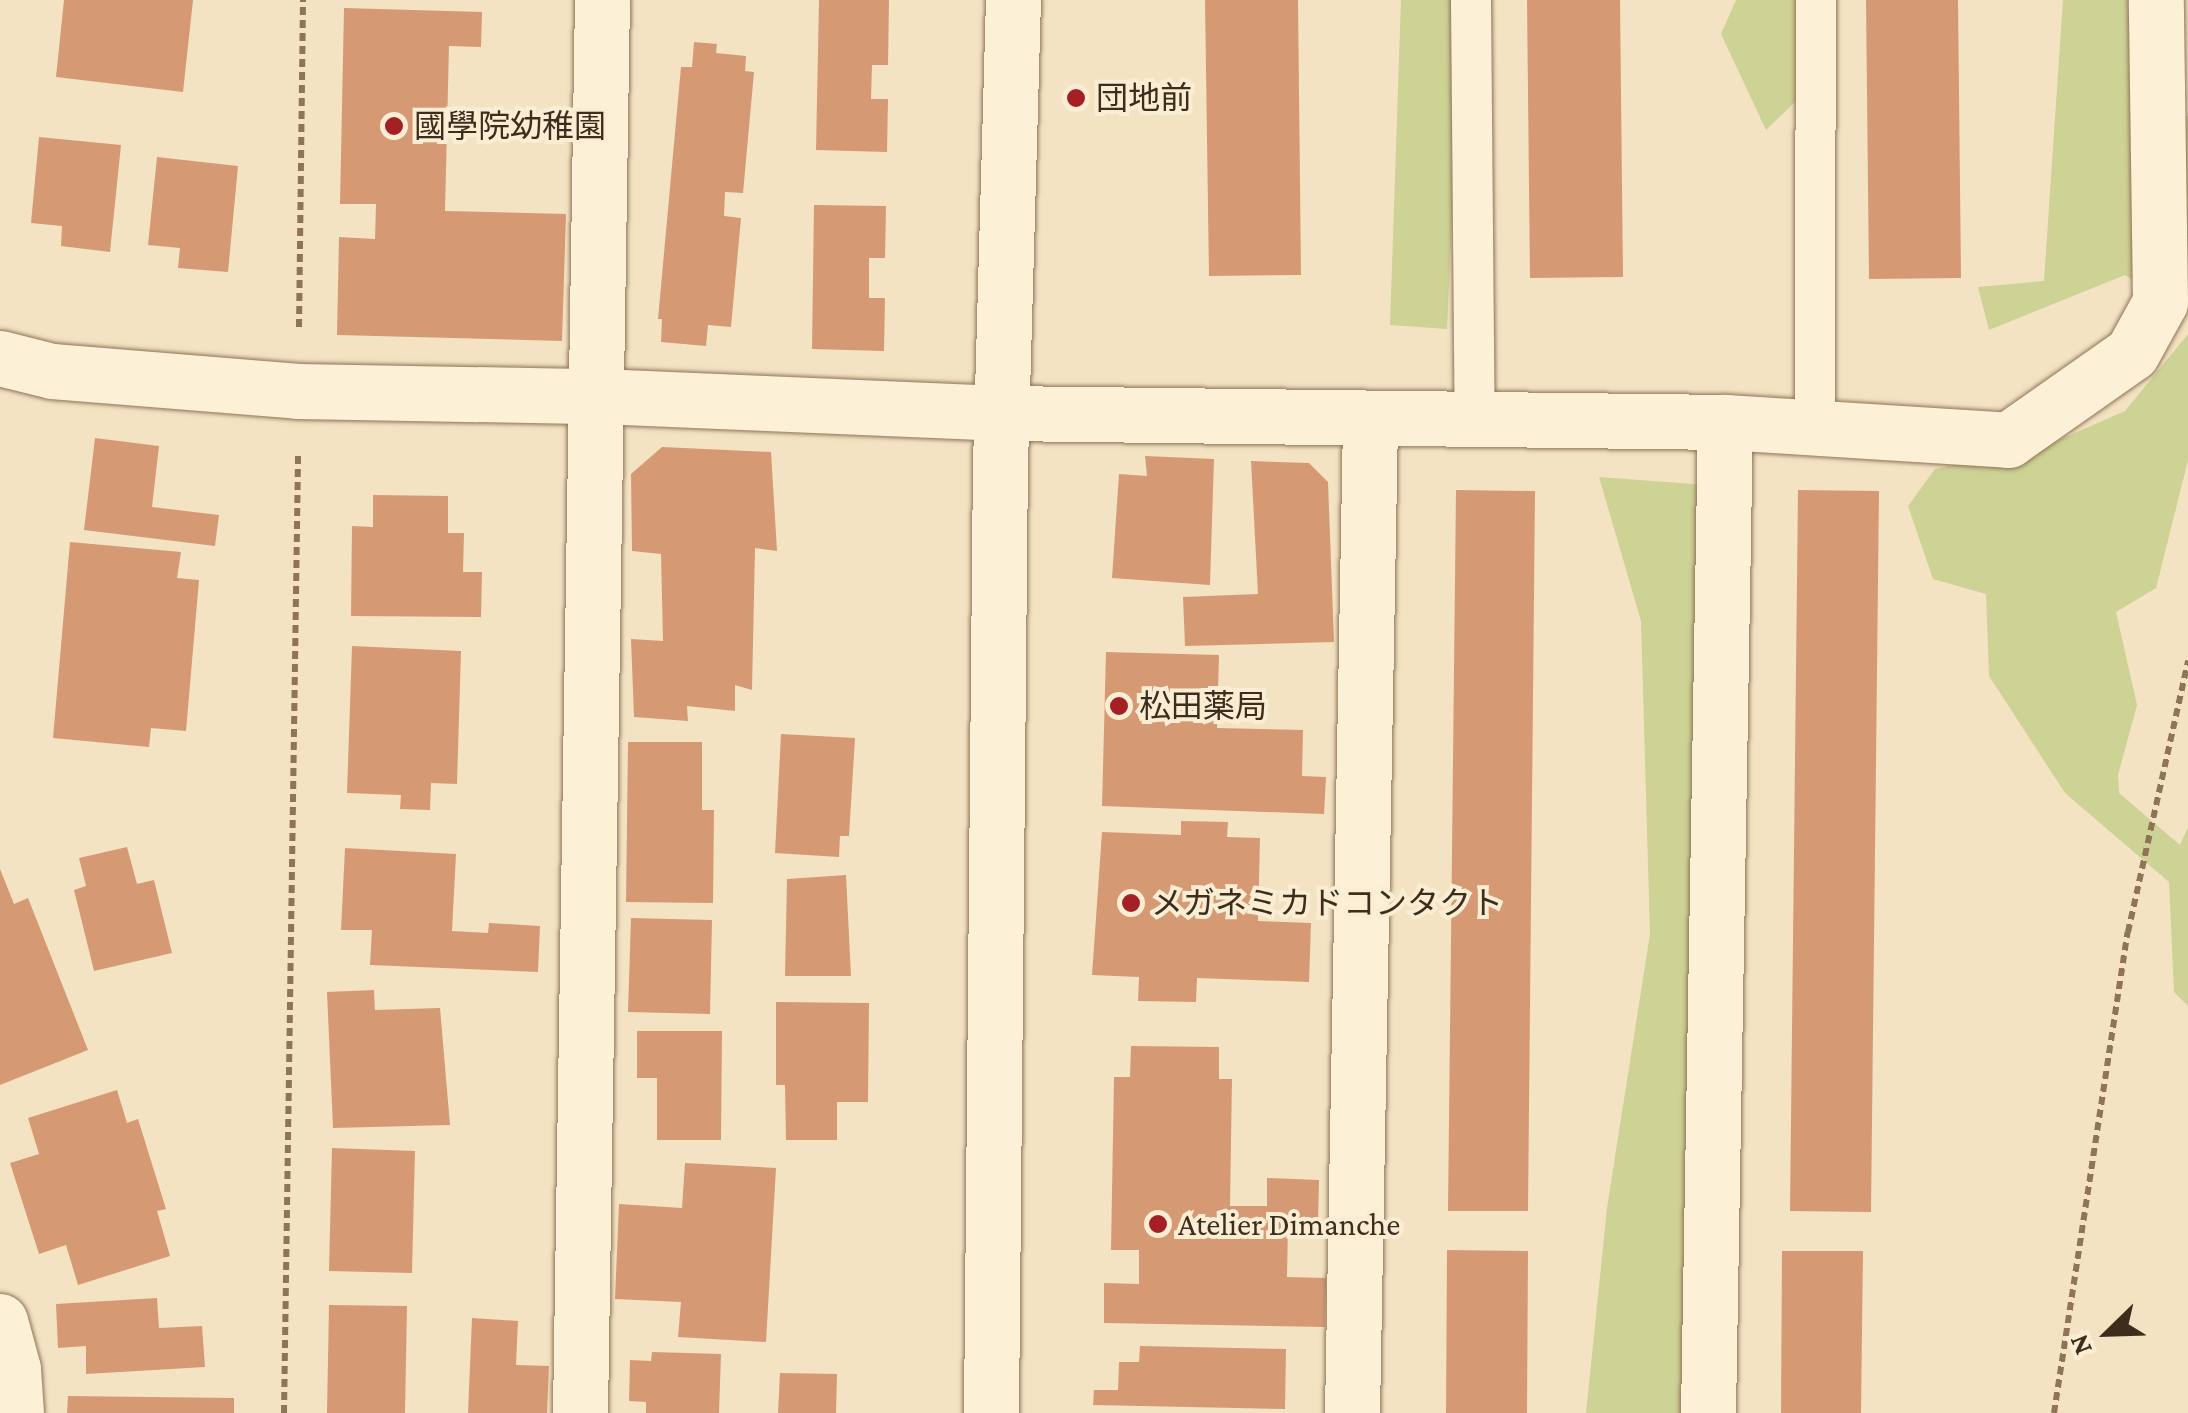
<!DOCTYPE html>
<html>
<head>
<meta charset="utf-8">
<style>
	body { margin:0 }
	#map { position:relative; width:2188px; height:1413px; overflow:hidden; background:#f3e3c3; font-family:"Crimson Pro","Noto Sans JP",serif }
	div>[style] { position:absolute }
	[style*='--x'] { left:calc(var(--x)*1px); top:calc(var(--y)*1px); width:calc(var(--w)*1px); rotate:calc(var(--a)*1deg) }
	.green>* { inset:0; background:#cdd295 }
	.building>* { inset:0; background:#d59a74 }
	.path>* { height:6px; margin-top:-3px; transform-origin:0; background:repeating-linear-gradient(90deg,#8f7457 0 8px,transparent 0 13px) }
	.roads { filter:drop-shadow(0 0 2px #8f7457) drop-shadow(0 0 2px #8f7457) }
	.lane>* { height:40px; margin:-20px; padding:0 20px; transform-origin:20px; border-radius:20px; background:#fcf0d7 }
	.street>* { height:55px; margin:-27.5px; padding:0 27.5px; transform-origin:27.5px; border-radius:27.5px; background:#fcf0d7 }
	.secondary>* { height:55px; margin:-27.5px; padding:0 27.5px; transform-origin:27.5px; border-radius:27.5px; background:#fcf0d7 }
	.dots>* { width:28px; height:28px; translate:-50% -50%; box-sizing:border-box; border:5px solid #f9edd3; border-radius:50% }
	span { translate:-50% -50%; white-space:nowrap; text-align:center; line-height:1.15; -webkit-text-stroke:8px #f9edd3; paint-order:stroke }
	.poi-label { font-size:32px; color:#3e2c1d }
	.left { translate:0 -50%; text-align:left }
	.north { position:absolute; left:2058px; top:1283px; width:100px; height:100px; -webkit-text-stroke:8px #f9edd3; paint-order:stroke; rotate:247deg; font-size:28px; font-weight:700; line-height:40px; text-align:center; color:#3e2c1d }
	.north::after { content:''; display:block; margin:auto; width:35px; height:45px; background:#3e2c1d; clip-path:polygon(50% 0,100% 100%,50% 72%,0 100%) }
</style>
</head>
<body>
<div id="map">
	<div class="green">
		<i style="clip-path:polygon(1401px 0,1462px 0,1447px 329px,1390px 325px)"></i>
		<i style="clip-path:polygon(1736px 0,1803px 0,1796px 101px,1766px 130px,1721px 34px)"></i>
		<i style="clip-path:polygon(2063px 0,2132px 0,2136px 128px,2188px 116px,2188px 312px,2125px 275px,1989px 330px,1978px 287px,2044px 281px)"></i>
		<i style="clip-path:polygon(2188px 334px,2188px 460px,2156px 588px,2116px 612px,2137px 705px,2118px 775px,2119px 793px,2180px 845px,2188px 827px,2188px 1006px,2174px 992px,2169px 882px,2065px 793px,1989px 676px,1986px 594px,1933px 579px,1908px 506px,1935px 469px,2052px 443px,2125px 411px)"></i>
		<i style="clip-path:polygon(1599px 477px,1706px 485px,1693px 1413px,1586px 1413px,1607px 1208px,1650px 934px,1641px 621px)"></i>
	</div>
	<div class="building">
		<i style="clip-path:polygon(64px 0,193px 0,183px 92px,56px 77px)"></i>
		<i style="clip-path:polygon(819px 0,889px 0,888px 65px,872px 65px,871px 99px,888px 99px,887px 152px,816px 150px)"></i>
		<i style="clip-path:polygon(1205px 0,1298px 0,1301px 275px,1209px 276px)"></i>
		<i style="clip-path:polygon(1527px 0,1620px 0,1623px 277px,1530px 278px)"></i>
		<i style="clip-path:polygon(1866px 0,1958px 0,1961px 278px,1869px 279px)"></i>
		<i style="clip-path:polygon(344px 8px,482px 12px,481px 47px,449px 46px,445px 211px,566px 214px,562px 341px,337px 335px,339px 237px,375px 239px,376px 204px,340px 204px)"></i>
		<i style="clip-path:polygon(694px 42px,717px 44px,716px 53px,746px 56px,745px 71px,754px 72px,743px 193px,725px 192px,724px 216px,741px 218px,731px 327px,708px 325px,706px 346px,661px 342px,662px 319px,658px 319px,681px 67px,692px 67px)"></i>
		<i style="clip-path:polygon(39px 137px,121px 145px,110px 252px,61px 246px,62px 226px,31px 223px)"></i>
		<i style="clip-path:polygon(157px 157px,238px 166px,228px 272px,178px 268px,180px 248px,148px 245px)"></i>
		<i style="clip-path:polygon(814px 205px,886px 206px,885px 258px,869px 258px,869px 298px,885px 298px,884px 351px,812px 349px)"></i>
		<i style="clip-path:polygon(95px 438px,159px 446px,152px 507px,219px 515px,215px 546px,84px 530px)"></i>
		<i style="clip-path:polygon(662px 447px,771px 452px,777px 551px,755px 548px,752px 690px,735px 685px,735px 711px,687px 706px,688px 721px,634px 717px,631px 639px,663px 641px,661px 554px,632px 551px,631px 474px)"></i>
		<i style="clip-path:polygon(1145px 456px,1214px 459px,1210px 585px,1112px 578px,1119px 474px,1147px 476px)"></i>
		<i style="clip-path:polygon(1251px 461px,1309px 463px,1328px 482px,1334px 642px,1185px 646px,1183px 597px,1258px 594px)"></i>
		<i style="clip-path:polygon(1456px 490px,1535px 491px,1528px 1211px,1448px 1211px)"></i>
		<i style="clip-path:polygon(1798px 490px,1879px 491px,1871px 1212px,1790px 1211px)"></i>
		<i style="clip-path:polygon(373px 495px,448px 496px,448px 533px,464px 533px,463px 572px,482px 572px,481px 617px,351px 616px,352px 526px,373px 527px)"></i>
		<i style="clip-path:polygon(70px 542px,181px 552px,177px 578px,199px 580px,186px 731px,151px 728px,149px 747px,53px 738px)"></i>
		<i style="clip-path:polygon(352px 646px,461px 651px,457px 784px,431px 783px,430px 810px,400px 809px,401px 795px,347px 793px)"></i>
		<i style="clip-path:polygon(1106px 652px,1219px 655px,1217px 728px,1303px 730px,1302px 776px,1326px 777px,1324px 814px,1102px 806px)"></i>
		<i style="clip-path:polygon(781px 734px,855px 738px,849px 836px,840px 836px,839px 857px,775px 853px)"></i>
		<i style="clip-path:polygon(628px 742px,702px 742px,702px 810px,714px 810px,713px 903px,626px 902px)"></i>
		<i style="clip-path:polygon(1181px 821px,1228px 822px,1227px 837px,1260px 838px,1258px 921px,1311px 923px,1309px 982px,1197px 978px,1196px 1002px,1138px 1001px,1139px 977px,1092px 975px,1102px 832px,1181px 835px)"></i>
		<i style="clip-path:polygon(127px 847px,137px 884px,154px 880px,172px 953px,94px 971px,74px 890px,86px 886px,79px 858px)"></i>
		<i style="clip-path:polygon(345px 848px,456px 854px,452px 931px,488px 933px,489px 923px,540px 926px,538px 972px,370px 965px,372px 930px,341px 930px)"></i>
		<i style="clip-path:polygon(0 869px,14px 904px,28px 898px,88px 1050px,0 1085px)"></i>
		<i style="clip-path:polygon(846px 875px,851px 976px,785px 976px,787px 879px)"></i>
		<i style="clip-path:polygon(631px 918px,712px 920px,710px 1014px,628px 1012px)"></i>
		<i style="clip-path:polygon(374px 990px,375px 1010px,440px 1008px,450px 1125px,333px 1128px,327px 992px)"></i>
		<i style="clip-path:polygon(776px 1002px,869px 1003px,868px 1102px,837px 1102px,837px 1140px,786px 1140px,785px 1085px,776px 1085px)"></i>
		<i style="clip-path:polygon(637px 1031px,722px 1031px,721px 1140px,657px 1140px,657px 1078px,637px 1078px)"></i>
		<i style="clip-path:polygon(1131px 1046px,1219px 1047px,1219px 1079px,1232px 1079px,1230px 1206px,1267px 1206px,1267px 1178px,1319px 1180px,1318px 1225px,1288px 1224px,1287px 1277px,1326px 1278px,1325px 1327px,1104px 1323px,1104px 1283px,1139px 1284px,1139px 1250px,1111px 1250px,1114px 1077px,1130px 1077px)"></i>
		<i style="clip-path:polygon(117px 1090px,127px 1123px,138px 1119px,166px 1209px,157px 1211px,170px 1256px,78px 1285px,66px 1245px,39px 1254px,10px 1163px,39px 1154px,28px 1118px)"></i>
		<i style="clip-path:polygon(332px 1148px,415px 1151px,412px 1273px,329px 1271px)"></i>
		<i style="clip-path:polygon(685px 1163px,776px 1168px,766px 1342px,678px 1337px,681px 1302px,615px 1299px,619px 1204px,682px 1208px)"></i>
		<i style="clip-path:polygon(1447px 1250px,1528px 1251px,1527px 1413px,1446px 1413px)"></i>
		<i style="clip-path:polygon(1782px 1251px,1863px 1251px,1861px 1413px,1781px 1413px)"></i>
		<i style="clip-path:polygon(157px 1298px,159px 1328px,202px 1326px,205px 1367px,86px 1374px,86px 1346px,58px 1348px,56px 1304px)"></i>
		<i style="clip-path:polygon(329px 1305px,407px 1306px,405px 1413px,327px 1413px)"></i>
		<i style="clip-path:polygon(472px 1318px,518px 1321px,516px 1365px,549px 1366px,547px 1413px,468px 1413px)"></i>
		<i style="clip-path:polygon(1140px 1346px,1286px 1349px,1285px 1409px,1093px 1405px,1094px 1390px,1118px 1390px,1119px 1362px,1139px 1362px)"></i>
		<i style="clip-path:polygon(652px 1352px,721px 1354px,719px 1413px,646px 1413px,646px 1402px,629px 1401px,630px 1360px,651px 1361px)"></i>
		<i style="clip-path:polygon(780px 1373px,837px 1374px,836px 1413px,778px 1413px)"></i>
		<i style="clip-path:polygon(68px 1396px,234px 1398px,234px 1413px,67px 1413px)"></i>
	</div>
	<div class="path">
		<i style="--x:299;--y:327;--w:327;--a:-89.3"></i>
		<i style="--x:284;--y:1413;--w:959;--a:-89.16"></i>
		<i style="--x:2054;--y:1413;--w:487;--a:-81.3"></i>
		<i style="--x:2128;--y:932;--w:278;--a:-77.5"></i>
	</div>
	<div class="roads">
		<div class="lane">
			<i style="--x:1471;--y:0;--w:419;--a:89.5"></i>
			<i style="--x:1815;--y:427;--w:427;--a:-89.9"></i>
		</div>
		<div class="street">
			<i style="--x:0;--y:358;--w:54;--a:14"></i>
			<i style="--x:52;--y:371;--w:247;--a:4.6"></i>
			<i style="--x:298;--y:391;--w:299;--a:1"></i>
			<i style="--x:597;--y:396;--w:405;--a:2.4"></i>
			<i style="--x:1002;--y:413;--w:723;--a:0.71"></i>
			<i style="--x:1725;--y:422;--w:284;--a:3.6"></i>
			<i style="--x:2008;--y:440;--w:151;--a:-35.1"></i>
			<i style="--x:2132;--y:353;--w:58;--a:-61.2"></i>
			<i style="--x:2160;--y:302;--w:302;--a:-90.8"></i>
			<i style="--x:0;--y:1321;--w:50;--a:74.8"></i>
			<i style="--x:13;--y:1369;--w:44;--a:86.1"></i>
			<i style="--x:580;--y:1413;--w:1413;--a:-89.11"></i>
			<i style="--x:1352;--y:1413;--w:994;--a:-88.96"></i>
			<i style="--x:1708;--y:1413;--w:991;--a:-89.02"></i>
		</div>
		<div class="secondary">
			<i style="--x:991;--y:1413;--w:949;--a:-89.46"></i>
			<i style="--x:1000;--y:464;--w:464;--a:-88.4"></i>
		</div>
	</div>
	<div class="dots">
		<i style="left:1076px;top:98px;background:#a52024"></i>
		<i style="left:394px;top:126px;background:#a52024"></i>
		<i style="left:1119px;top:706px;background:#a52024"></i>
		<i style="left:1131px;top:903px;background:#a52024"></i>
		<i style="left:1158px;top:1224px;background:#a52024"></i>
	</div>
	<div class="poi-label">
		<span class="left" style="left:1096px;top:98px">団地前</span>
		<span class="left" style="left:414px;top:126px">國學院幼稚園</span>
		<span class="left" style="left:1139px;top:706px">松田薬局</span>
		<span class="left" style="left:1151px;top:903px">メガネミカドコンタクト</span>
		<span class="left" style="left:1178px;top:1224px">Atelier Dimanche</span>
	</div>
	<div class="north">N</div>
</div>
</body>
</html>
